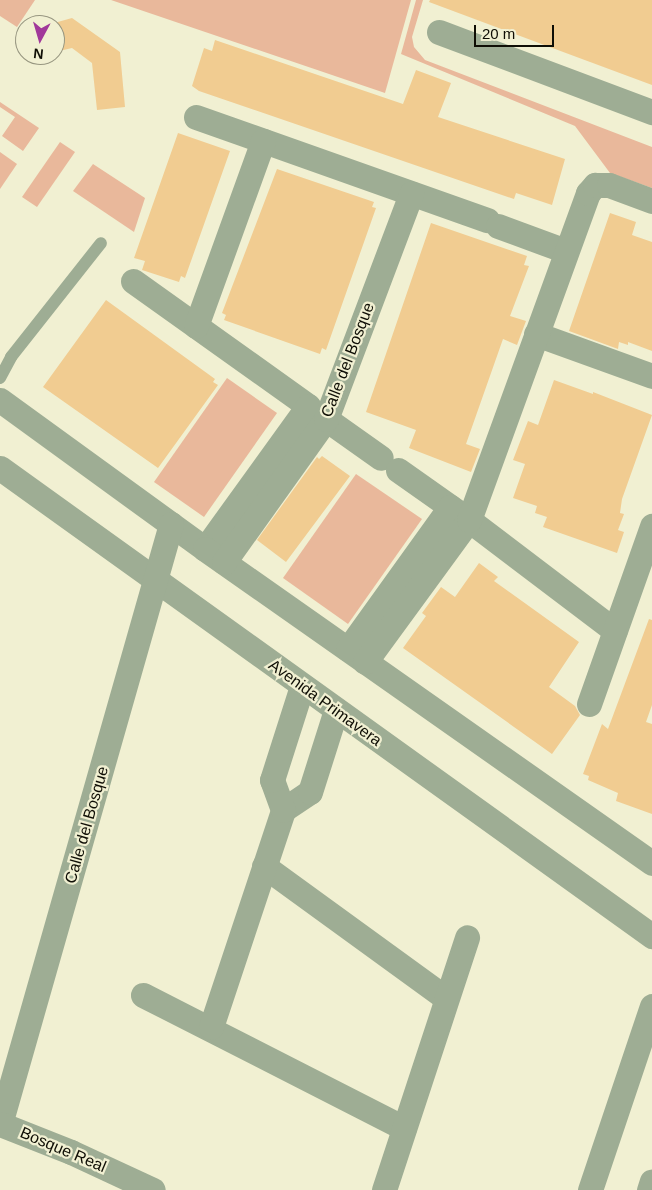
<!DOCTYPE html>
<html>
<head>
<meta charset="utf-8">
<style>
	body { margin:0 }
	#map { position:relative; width:652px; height:1190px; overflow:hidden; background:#f1f0d2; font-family:Arial,sans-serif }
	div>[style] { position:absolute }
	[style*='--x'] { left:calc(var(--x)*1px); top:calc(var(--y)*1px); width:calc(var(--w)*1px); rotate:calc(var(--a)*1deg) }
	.green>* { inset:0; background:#e9b89b }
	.building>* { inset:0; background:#f1cc91 }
	.lane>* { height:12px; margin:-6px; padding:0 6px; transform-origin:6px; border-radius:6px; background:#9ead94 }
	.street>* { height:25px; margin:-12.5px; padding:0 12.5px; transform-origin:12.5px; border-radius:12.5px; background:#9ead94 }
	span { translate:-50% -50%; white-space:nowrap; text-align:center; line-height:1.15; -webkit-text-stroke:4.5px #f1f0d2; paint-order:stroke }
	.street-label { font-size:16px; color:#0f0e05 }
	.north { position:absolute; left:15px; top:15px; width:50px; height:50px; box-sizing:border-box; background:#f1f0d2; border:1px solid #979680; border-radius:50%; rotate:186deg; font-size:14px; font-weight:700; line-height:20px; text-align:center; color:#0f0e05 }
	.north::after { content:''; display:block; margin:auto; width:18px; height:22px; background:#a1389a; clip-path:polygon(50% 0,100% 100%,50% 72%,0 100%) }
	.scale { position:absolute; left:474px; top:25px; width:80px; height:22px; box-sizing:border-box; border:2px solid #0f0e05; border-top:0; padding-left:6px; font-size:15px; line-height:18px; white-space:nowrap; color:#0f0e05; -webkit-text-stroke:4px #f1f0d2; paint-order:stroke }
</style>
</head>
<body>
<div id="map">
	<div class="green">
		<i style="clip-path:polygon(0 0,35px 0,17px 27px,0 16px)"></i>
		<i style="clip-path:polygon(111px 0,411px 0,385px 93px)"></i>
		<i style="clip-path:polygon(416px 0,423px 0,412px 37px,414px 47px,425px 60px,652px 147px,652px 188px,610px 173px,575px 126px,401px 54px)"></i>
		<i style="clip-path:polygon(0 102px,39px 128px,23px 151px,2px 136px,15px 117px,0 107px)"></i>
		<i style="clip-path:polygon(60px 142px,75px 152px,37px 207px,22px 197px)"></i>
		<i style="clip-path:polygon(0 152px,17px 164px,0 189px)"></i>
		<i style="clip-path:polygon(93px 164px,145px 198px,134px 232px,73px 191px)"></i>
		<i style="clip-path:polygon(227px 378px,277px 413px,204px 517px,154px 482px)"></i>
		<i style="clip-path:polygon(356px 474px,422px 519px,348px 624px,283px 578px)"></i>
	</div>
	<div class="building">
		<i style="clip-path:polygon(430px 0,652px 0,652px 85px,429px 2px)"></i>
		<i style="clip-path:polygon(72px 18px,120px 52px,125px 107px,97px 110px,92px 63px,72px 48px,55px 52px,55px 25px,47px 25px)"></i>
		<i style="clip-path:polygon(25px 31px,25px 55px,45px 55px,25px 60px,18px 33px)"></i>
		<i style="clip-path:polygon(215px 40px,403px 104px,416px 70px,451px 83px,438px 117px,565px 159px,552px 205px,516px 193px,514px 199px,199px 91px,192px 86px,204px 48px,212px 51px)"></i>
		<i style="clip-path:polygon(178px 133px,230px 151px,185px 278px,181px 276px,179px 282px,142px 270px,145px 261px,134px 258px)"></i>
		<i style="clip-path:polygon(277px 169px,374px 202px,372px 207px,376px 208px,326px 350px,322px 348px,320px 354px,224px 320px,226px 315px,222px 313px)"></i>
		<i style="clip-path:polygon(610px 213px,636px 222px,632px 235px,652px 242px,652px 351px,628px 342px,628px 345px,619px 342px,618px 349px,569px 331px)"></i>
		<i style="clip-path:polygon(431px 223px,527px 256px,524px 265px,529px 266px,510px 316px,526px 321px,517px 345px,503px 339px,466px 444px,480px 449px,471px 472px,409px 448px,416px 430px,366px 412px)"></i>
		<i style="clip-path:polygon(106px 300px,215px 379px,213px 382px,218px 385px,158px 468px,43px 387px)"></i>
		<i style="clip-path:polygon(554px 380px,593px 394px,593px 392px,652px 415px,622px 499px,620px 513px,624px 514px,618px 530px,624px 532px,617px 553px,543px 527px,547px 517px,535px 513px,537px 506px,513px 498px,525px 464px,513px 460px,528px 421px,538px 425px)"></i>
		<i style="clip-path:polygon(322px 456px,350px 476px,286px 562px,257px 540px,317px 457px,319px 459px)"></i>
		<i style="clip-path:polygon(479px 563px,498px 577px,494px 581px,579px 642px,549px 687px,575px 706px,580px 715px,552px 754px,403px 648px,426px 616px,422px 613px,441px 587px,455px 597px)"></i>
		<i style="clip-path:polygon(649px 619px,652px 620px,652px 705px,646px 722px,652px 724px,652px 814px,616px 801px,618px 793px,588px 780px,589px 776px,583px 774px,602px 724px,608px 729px)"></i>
	</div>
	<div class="lane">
		<i style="--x:0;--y:378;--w:24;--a:-62"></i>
		<i style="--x:11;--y:357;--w:145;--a:-51.7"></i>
	</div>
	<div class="street">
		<i style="--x:439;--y:32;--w:228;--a:20.6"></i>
		<i style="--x:196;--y:117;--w:309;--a:19.5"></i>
		<i style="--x:498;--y:226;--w:72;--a:20.2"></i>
		<i style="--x:133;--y:281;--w:215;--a:35.5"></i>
		<i style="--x:308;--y:406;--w:176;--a:125.8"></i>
		<i style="--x:196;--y:326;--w:197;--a:-70.1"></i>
		<i style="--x:536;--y:334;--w:123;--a:19.9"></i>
		<i style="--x:0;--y:400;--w:253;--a:36"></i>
		<i style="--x:205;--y:549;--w:546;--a:35.09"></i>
		<i style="--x:326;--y:419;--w:67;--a:35.3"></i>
		<i style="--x:0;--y:468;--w:803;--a:35.67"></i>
		<i style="--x:398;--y:470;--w:87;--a:35.2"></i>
		<i style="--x:469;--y:520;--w:183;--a:37.2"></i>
		<i style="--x:224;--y:562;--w:176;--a:-54.5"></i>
		<i style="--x:326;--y:419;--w:241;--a:-69.3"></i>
		<i style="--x:348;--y:649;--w:175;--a:-54.3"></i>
		<i style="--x:365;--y:662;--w:176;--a:-53.8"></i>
		<i style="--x:469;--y:520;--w:348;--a:-70"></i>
		<i style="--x:588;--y:193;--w:11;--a:-49"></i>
		<i style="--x:595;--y:185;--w:14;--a:0"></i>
		<i style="--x:609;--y:185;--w:46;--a:20.4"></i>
		<i style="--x:589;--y:704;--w:189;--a:-70.5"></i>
		<i style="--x:283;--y:810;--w:32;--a:-34"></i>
		<i style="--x:310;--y:792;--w:86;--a:-72.4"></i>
		<i style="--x:264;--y:866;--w:225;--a:36"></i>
		<i style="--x:143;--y:995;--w:293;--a:27"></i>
		<i style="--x:211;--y:1027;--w:229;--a:-71.6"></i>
		<i style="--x:283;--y:810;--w:32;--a:-110"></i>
		<i style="--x:272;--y:780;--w:99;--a:-72.3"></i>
		<i style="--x:0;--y:1124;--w:624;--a:-74.09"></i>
		<i style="--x:0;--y:1124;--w:76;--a:21.5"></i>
		<i style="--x:71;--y:1152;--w:90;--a:24.9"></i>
		<i style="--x:384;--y:1190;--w:266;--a:-71.8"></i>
		<i style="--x:590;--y:1190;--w:194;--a:-71.4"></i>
		<i style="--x:649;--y:1190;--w:9;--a:-72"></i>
	</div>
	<div class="street-label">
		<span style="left:348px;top:360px;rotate:-69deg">Calle del Bosque</span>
		<span style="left:325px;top:703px;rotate:36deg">Avenida Primavera</span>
		<span style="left:87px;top:825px;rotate:-74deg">Calle del Bosque</span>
		<span style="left:63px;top:1150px;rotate:23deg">Bosque Real</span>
	</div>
	<div class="north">N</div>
	<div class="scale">20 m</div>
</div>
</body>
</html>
